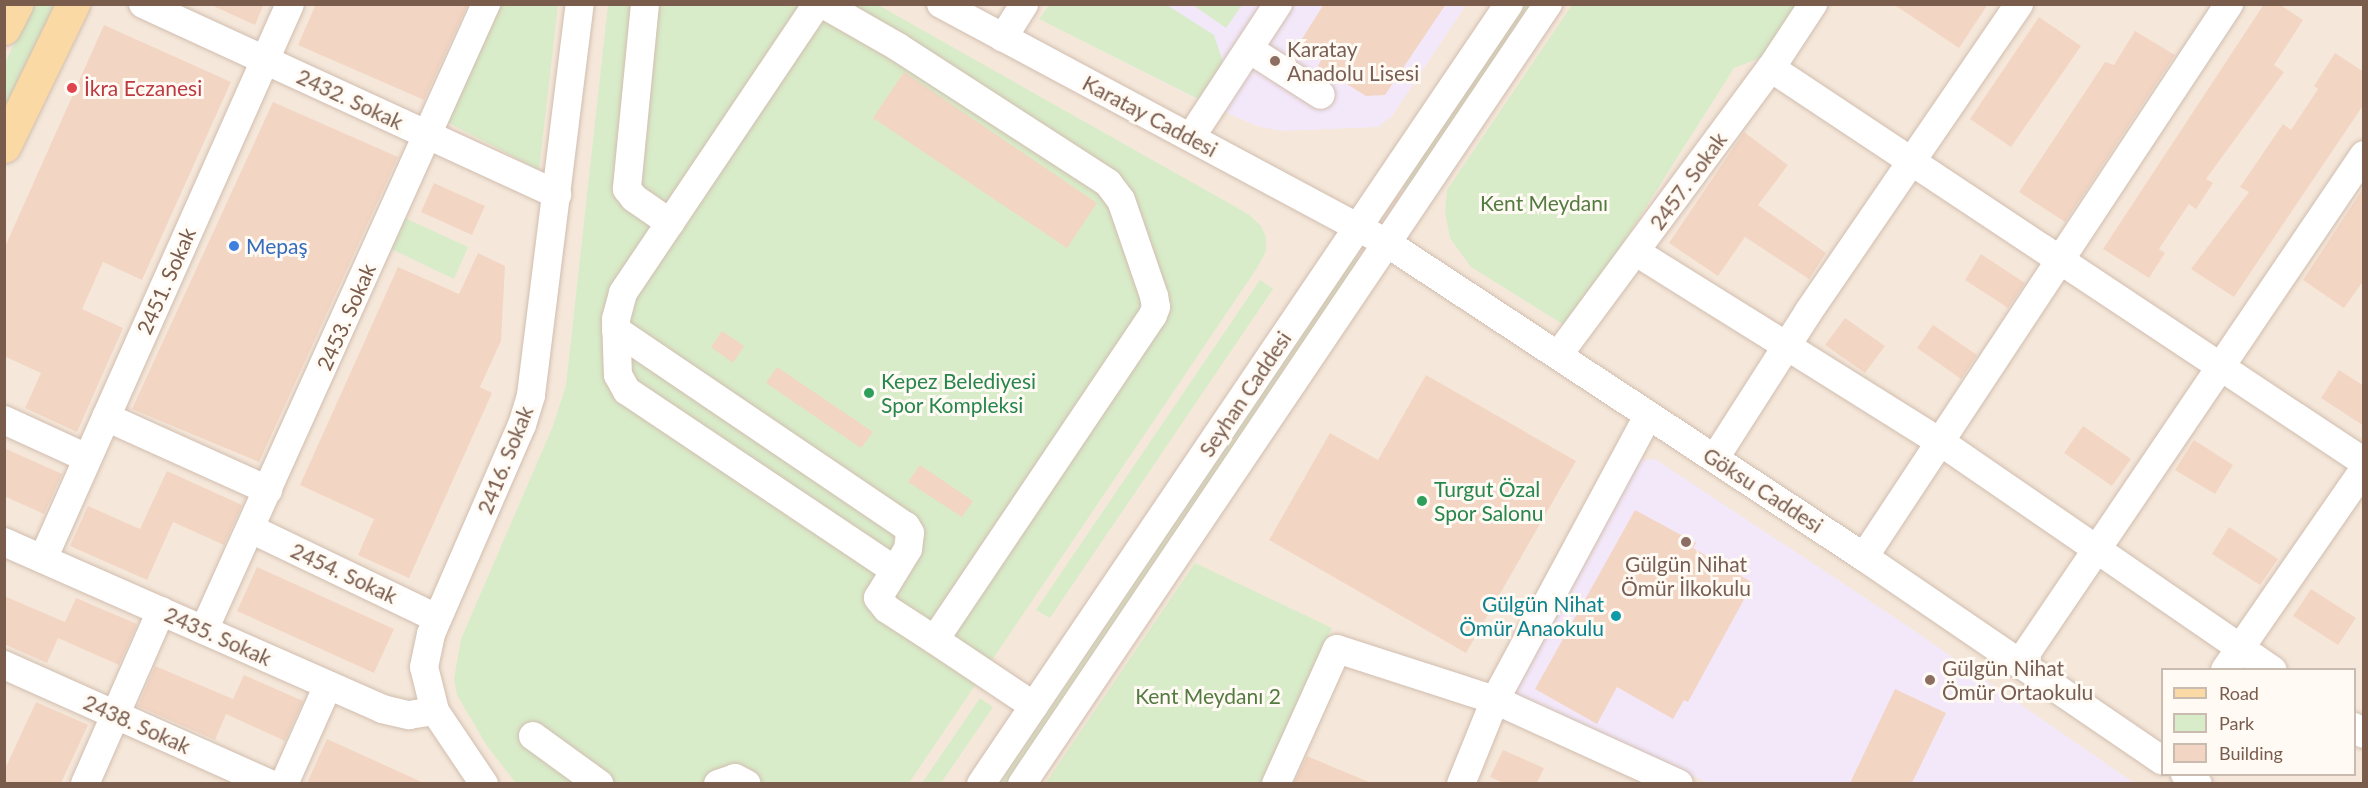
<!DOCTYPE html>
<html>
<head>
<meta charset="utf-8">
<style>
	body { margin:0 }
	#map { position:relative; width:2368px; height:788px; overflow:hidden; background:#fdf6ec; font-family:Lato,sans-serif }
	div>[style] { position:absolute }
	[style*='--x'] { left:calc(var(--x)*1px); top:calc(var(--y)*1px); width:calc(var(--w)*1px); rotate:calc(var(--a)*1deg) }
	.residential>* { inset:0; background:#f5e8da }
	.education>* { inset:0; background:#f3e8fa }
	.green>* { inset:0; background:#d8ecc9 }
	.building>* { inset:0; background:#f3d5c3 }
	.roads { filter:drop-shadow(0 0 2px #d1beb0) drop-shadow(0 0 2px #d1beb0) }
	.minor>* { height:28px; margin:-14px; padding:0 14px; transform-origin:14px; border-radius:14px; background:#fff }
	.major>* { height:33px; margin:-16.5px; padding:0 16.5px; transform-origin:16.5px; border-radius:16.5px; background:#fbd9a5 }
	.dots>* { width:16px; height:16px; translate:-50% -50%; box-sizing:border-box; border:3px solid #fffaf3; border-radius:50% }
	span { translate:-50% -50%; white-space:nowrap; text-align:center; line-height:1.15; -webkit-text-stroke:6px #fffaf3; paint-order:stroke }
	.education-label { font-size:21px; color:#785e54 }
	.left { translate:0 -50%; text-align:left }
	.health-label { font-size:21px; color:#be3a42 }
	.street-label { font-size:21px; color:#7a5c4d }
	.park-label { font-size:21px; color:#537a41 }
	.shop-label { font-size:21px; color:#366cbe }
	.leisure-label { font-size:21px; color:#27864d }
	.culture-label { font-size:21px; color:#0d838f }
	.right { translate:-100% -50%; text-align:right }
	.frame { position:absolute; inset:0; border:6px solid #7a5c4d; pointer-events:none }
	.legend { position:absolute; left:2161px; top:668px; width:195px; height:108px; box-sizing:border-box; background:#fffaf3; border:2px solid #cabbb1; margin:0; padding:8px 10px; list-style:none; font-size:18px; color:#7a5c4d }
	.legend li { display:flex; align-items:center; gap:12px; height:30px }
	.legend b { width:30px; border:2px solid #cabbb1 }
</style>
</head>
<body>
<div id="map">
	<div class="residential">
		<i style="clip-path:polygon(evenodd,5px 5px,2363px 5px,2363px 783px,5px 784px,5px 5px,2162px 670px,2354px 670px,2354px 774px,2162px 774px,2162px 670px)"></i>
	</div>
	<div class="education">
		<i style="clip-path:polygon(1049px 4px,1466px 5px,1392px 116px,1378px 127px,1282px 131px,1257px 126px,1211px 106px,1039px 19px)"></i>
		<i style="clip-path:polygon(1655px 459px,1903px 623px,2134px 783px,1708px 783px,1510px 691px,1637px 461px)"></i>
	</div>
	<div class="green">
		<i style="clip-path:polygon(33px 5px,57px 5px,5px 115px,4px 65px)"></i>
		<i style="clip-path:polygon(498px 5px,558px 5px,539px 170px,447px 122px)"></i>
		<i style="clip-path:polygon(608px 5px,878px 5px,1248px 214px,1261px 226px,1266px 237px,1266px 251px,1257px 268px,909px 783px,516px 783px,487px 746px,457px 695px,454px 679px,461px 639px,553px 426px,566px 385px)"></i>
		<i style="clip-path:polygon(1049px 5px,1167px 5px,1214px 35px,1225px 68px,1204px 102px,1039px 19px)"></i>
		<i style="clip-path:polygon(1193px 5px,1242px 5px,1226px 28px)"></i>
		<i style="clip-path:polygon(1525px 5px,1533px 5px,1407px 191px,1402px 187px)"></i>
		<i style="clip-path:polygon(1572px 5px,1800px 5px,1765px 56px,1734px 68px,1569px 328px,1471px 267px,1450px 238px,1445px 212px,1447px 190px)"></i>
		<i style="clip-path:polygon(405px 218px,468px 247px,454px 279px,391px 249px)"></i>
		<i style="clip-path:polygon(1355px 257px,1361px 260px,1008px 783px,999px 784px)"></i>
		<i style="clip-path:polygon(1260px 280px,1273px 289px,1050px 618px,1036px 610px)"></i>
		<i style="clip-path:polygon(1195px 563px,1332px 628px,1264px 783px,1045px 784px)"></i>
		<i style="clip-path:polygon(980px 698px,993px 707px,941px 783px,922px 783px)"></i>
	</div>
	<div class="building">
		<i style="clip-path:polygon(209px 4px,264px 4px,255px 25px)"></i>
		<i style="clip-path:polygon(316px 4px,468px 4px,424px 100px,298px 45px)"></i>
		<i style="clip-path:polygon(1324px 4px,1446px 4px,1385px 95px,1366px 96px,1318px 66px,1321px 60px,1298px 45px)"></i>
		<i style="clip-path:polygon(1893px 4px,1988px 4px,1959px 48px)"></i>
		<i style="clip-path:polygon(2264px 4px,2279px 4px,2303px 20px,2274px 65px,2284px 72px,2206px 179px,2213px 183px,2196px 209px,2189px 204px,2159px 249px,2165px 253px,2149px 278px,2103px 249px)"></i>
		<i style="clip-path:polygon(2039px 17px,2081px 46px,2011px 147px,1970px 119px)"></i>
		<i style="clip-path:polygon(104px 25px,231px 82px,142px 280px,103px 262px,82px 309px,123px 328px,77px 432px,25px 408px,41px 373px,4px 356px,4px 249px)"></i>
		<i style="clip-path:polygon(2135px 31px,2175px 55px,2065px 222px,2019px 192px,2105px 62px,2114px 65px)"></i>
		<i style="clip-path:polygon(2335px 53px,2364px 72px,2364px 104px,2234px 297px,2191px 269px,2249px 192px,2240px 187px,2283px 124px,2291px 130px,2318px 89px,2314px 86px)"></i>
		<i style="clip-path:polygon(904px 72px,1097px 203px,1067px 248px,873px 118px)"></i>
		<i style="clip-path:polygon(273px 102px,398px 157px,259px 462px,132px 409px)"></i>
		<i style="clip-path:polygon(1744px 132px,1788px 165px,1758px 205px,1826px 253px,1809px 279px,1745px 237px,1718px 276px,1669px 243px)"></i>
		<i style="clip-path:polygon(434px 183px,485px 206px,472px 235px,421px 212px)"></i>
		<i style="clip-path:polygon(2364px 187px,2364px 280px,2344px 308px,2303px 280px)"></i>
		<i style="clip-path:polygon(478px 253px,505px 266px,501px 341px,480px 387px,492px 393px,409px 578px,358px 555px,374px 519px,300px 485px,398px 267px,459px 294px)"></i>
		<i style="clip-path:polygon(1981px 254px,2025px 283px,2008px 308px,1965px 280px)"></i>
		<i style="clip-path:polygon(1845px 318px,1885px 346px,1865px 373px,1825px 345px)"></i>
		<i style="clip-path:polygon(1933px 325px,1977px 355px,1961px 379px,1917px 348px)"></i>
		<i style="clip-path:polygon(722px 331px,744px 346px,733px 363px,711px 347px)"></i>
		<i style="clip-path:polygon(777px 367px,873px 432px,861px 448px,766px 383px)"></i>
		<i style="clip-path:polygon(2339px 370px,2364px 386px,2364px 426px,2321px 398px)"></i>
		<i style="clip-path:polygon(1426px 375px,1576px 461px,1466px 653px,1269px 540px,1330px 433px,1378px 460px)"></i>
		<i style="clip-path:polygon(2083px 426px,2131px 459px,2112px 486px,2064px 453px)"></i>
		<i style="clip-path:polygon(2194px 440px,2233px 465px,2215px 494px,2175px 470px)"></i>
		<i style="clip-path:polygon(4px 448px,62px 474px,44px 514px,4px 496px)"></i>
		<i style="clip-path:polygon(920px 465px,973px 501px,962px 517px,908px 482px)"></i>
		<i style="clip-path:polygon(167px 471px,242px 505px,224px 545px,173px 522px,147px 580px,70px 546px,88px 506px,140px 529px)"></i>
		<i style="clip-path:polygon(1635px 510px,1696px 543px,1693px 548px,1753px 583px,1688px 702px,1684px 700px,1673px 719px,1617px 687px,1597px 724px,1535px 689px)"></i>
		<i style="clip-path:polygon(2229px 527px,2278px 559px,2260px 585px,2212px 554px)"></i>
		<i style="clip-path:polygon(257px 567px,394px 629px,374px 673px,237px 611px)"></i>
		<i style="clip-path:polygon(2311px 589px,2356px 618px,2338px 645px,2293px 616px)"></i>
		<i style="clip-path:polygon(4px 596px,65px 622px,76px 598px,137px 624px,119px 665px,58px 638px,47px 663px,4px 644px)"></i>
		<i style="clip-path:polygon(155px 666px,233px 699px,244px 675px,303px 701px,285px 741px,226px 714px,215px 740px,138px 706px)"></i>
		<i style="clip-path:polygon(1895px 689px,1946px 713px,1912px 783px,1850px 783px)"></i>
		<i style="clip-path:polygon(36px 702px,88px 725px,61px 783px,4px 783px,4px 771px)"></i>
		<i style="clip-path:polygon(327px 739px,424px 783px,307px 783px)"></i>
		<i style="clip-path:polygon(1503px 750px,1544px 768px,1537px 783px,1504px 783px,1490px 777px)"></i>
		<i style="clip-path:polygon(1307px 756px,1371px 783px,1294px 783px)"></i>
	</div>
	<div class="roads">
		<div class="minor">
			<i style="--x:143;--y:4;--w:456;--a:24.7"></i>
			<i style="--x:645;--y:4;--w:186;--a:95.6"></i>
			<i style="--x:627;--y:189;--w:11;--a:52"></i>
			<i style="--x:634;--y:198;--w:44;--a:34.8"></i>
			<i style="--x:817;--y:4;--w:348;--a:123.9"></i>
			<i style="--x:623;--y:293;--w:27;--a:105"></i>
			<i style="--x:616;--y:319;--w:56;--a:88"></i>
			<i style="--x:618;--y:375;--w:18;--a:61"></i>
			<i style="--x:627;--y:391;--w:321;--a:33.8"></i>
			<i style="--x:823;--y:4;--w:86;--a:29.8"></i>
			<i style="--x:898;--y:47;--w:250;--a:32.9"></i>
			<i style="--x:1108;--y:183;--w:21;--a:53"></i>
			<i style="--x:1121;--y:200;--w:102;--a:71"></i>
			<i style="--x:1154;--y:296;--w:11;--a:80"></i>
			<i style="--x:1156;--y:307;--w:9;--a:111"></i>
			<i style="--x:1153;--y:315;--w:391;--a:123.9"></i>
			<i style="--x:935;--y:640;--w:119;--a:33.7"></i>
			<i style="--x:941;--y:4;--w:506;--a:28.19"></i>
			<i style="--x:1387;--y:243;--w:571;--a:33.36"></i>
			<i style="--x:1864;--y:557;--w:361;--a:34.3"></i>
			<i style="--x:1003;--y:38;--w:40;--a:-58"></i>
			<i style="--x:1249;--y:49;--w:85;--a:32.6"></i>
			<i style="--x:1771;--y:68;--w:712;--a:33.6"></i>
			<i style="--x:1191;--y:137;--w:159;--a:-56.8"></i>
			<i style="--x:1636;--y:252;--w:361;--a:32"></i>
			<i style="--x:1942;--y:443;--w:401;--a:34.5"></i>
			<i style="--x:616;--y:330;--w:350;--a:34.1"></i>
			<i style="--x:906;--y:526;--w:8;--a:60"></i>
			<i style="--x:910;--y:533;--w:16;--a:97"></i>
			<i style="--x:908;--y:549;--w:57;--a:121.5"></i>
			<i style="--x:878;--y:598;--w:14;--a:51"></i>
			<i style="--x:887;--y:609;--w:57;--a:32.9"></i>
			<i style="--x:1559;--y:354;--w:356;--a:-53.5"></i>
			<i style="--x:1771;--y:68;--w:77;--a:-56.7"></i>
			<i style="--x:106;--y:417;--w:178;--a:24.3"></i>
			<i style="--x:4;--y:420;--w:91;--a:24.6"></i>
			<i style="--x:1715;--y:458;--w:174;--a:-57.4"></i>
			<i style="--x:1809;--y:311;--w:372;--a:-55.6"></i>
			<i style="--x:251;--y:529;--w:206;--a:25.6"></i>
			<i style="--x:4;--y:542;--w:413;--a:23.8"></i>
			<i style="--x:382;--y:709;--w:28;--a:13"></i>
			<i style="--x:409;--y:715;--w:26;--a:-9"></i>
			<i style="--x:1864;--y:557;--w:663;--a:-56.57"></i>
			<i style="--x:43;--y:559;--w:607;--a:-66.01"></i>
			<i style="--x:204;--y:630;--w:687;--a:-65.75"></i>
			<i style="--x:2019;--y:664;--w:615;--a:-55.87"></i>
			<i style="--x:4;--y:665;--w:291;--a:24.1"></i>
			<i style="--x:2225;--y:670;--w:244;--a:-55.3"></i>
			<i style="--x:2354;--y:727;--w:12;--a:35"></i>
			<i style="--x:533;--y:736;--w:82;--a:36"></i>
			<i style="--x:2185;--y:774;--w:16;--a:38"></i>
			<i style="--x:85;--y:784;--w:189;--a:-66.3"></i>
			<i style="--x:284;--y:784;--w:108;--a:-66"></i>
			<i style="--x:484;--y:784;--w:88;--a:-123.9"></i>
			<i style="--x:435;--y:711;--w:45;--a:-104"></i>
			<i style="--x:424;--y:667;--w:34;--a:-78"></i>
			<i style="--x:431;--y:634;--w:228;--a:-66.5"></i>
			<i style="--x:522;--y:425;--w:31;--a:-73"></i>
			<i style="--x:531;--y:395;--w:394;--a:-82.9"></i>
			<i style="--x:718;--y:784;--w:18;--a:-19"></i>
			<i style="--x:735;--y:778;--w:13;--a:27"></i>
			<i style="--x:981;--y:784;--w:942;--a:-55.91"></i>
			<i style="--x:1022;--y:784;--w:941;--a:-56.01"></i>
			<i style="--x:1276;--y:784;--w:148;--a:-65.7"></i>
			<i style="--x:1337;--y:649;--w:166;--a:17.9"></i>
			<i style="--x:1495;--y:700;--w:202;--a:24.5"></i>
			<i style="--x:1461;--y:784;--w:91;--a:-68"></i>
			<i style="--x:1495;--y:700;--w:323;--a:-61.7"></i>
		</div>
		<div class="major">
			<i style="--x:4;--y:28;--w:27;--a:-63"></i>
			<i style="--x:4;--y:146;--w:158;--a:-64.1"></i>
		</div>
	</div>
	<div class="dots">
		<i style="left:1275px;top:61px;background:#8d6e63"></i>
		<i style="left:72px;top:88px;background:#e0444e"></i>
		<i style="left:234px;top:246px;background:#3f7fe0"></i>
		<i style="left:869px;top:393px;background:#2e9e5b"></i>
		<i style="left:1422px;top:501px;background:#2e9e5b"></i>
		<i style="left:1686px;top:542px;background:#8d6e63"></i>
		<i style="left:1616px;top:616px;background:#0f9aa8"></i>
		<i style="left:1930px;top:680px;background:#8d6e63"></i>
	</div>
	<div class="education-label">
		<span class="left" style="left:1287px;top:61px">Karatay<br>Anadolu Lisesi</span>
		<span style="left:1686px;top:576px">Gülgün Nihat<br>Ömür İlkokulu</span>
		<span class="left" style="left:1942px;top:680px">Gülgün Nihat<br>Ömür Ortaokulu</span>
	</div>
	<div class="health-label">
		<span class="left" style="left:84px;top:88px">İkra Eczanesi</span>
	</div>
	<div class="street-label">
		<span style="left:350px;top:99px;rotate:25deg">2432. Sokak</span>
		<span style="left:1150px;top:116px;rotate:28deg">Karatay Caddesi</span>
		<span style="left:1688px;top:181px;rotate:-54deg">2457. Sokak</span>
		<span style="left:166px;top:281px;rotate:-66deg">2451. Sokak</span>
		<span style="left:346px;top:317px;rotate:-66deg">2453. Sokak</span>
		<span style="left:1245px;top:394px;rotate:-56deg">Seyhan Caddesi</span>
		<span style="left:505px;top:460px;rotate:-68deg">2416. Sokak</span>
		<span style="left:1763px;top:490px;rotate:33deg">Göksu Caddesi</span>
		<span style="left:344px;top:573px;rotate:25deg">2454. Sokak</span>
		<span style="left:218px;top:636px;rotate:24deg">2435. Sokak</span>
		<span style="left:137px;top:724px;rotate:24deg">2438. Sokak</span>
	</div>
	<div class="park-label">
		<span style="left:1544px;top:203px">Kent Meydanı</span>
		<span style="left:1208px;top:696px">Kent Meydanı 2</span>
	</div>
	<div class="shop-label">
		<span class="left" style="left:246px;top:246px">Mepaş</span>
	</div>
	<div class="leisure-label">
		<span class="left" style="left:881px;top:393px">Kepez Belediyesi<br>Spor Kompleksi</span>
		<span class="left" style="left:1434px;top:501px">Turgut Özal<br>Spor Salonu</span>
	</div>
	<div class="culture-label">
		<span class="right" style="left:1604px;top:616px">Gülgün Nihat<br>Ömür Anaokulu</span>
	</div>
	<div class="frame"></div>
	<ul class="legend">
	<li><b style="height:8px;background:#fbd9a5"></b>Road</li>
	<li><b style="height:16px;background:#d8ecc9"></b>Park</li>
	<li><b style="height:16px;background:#f3d5c3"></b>Building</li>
	</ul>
</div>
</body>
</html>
